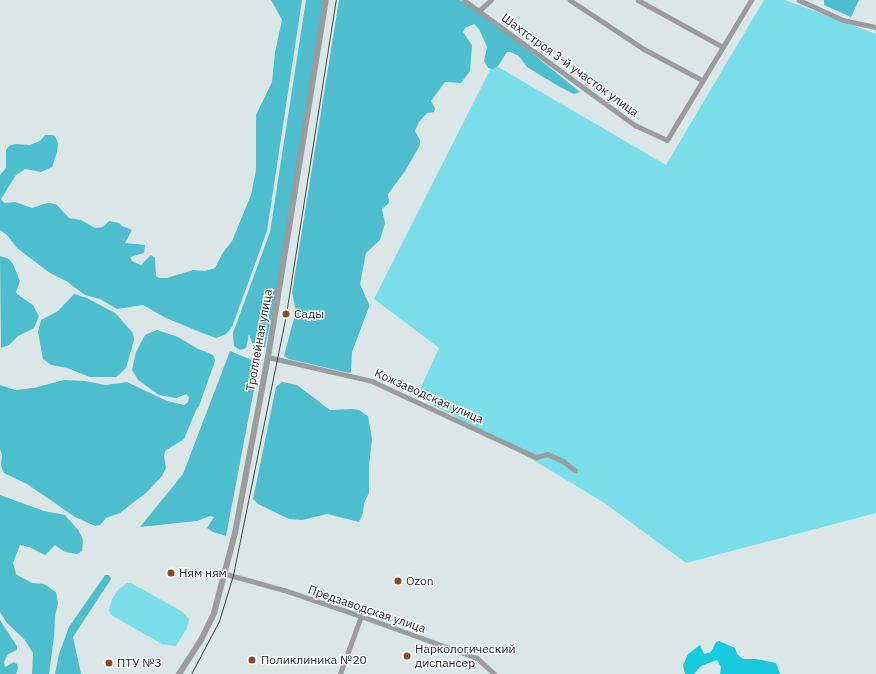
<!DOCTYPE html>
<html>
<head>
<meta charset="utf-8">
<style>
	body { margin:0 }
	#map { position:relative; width:876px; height:674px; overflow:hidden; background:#dbe6e7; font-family:"IBM Plex Sans",sans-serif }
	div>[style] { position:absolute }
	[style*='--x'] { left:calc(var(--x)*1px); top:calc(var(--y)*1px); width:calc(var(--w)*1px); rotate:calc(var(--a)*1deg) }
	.green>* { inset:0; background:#79ddea }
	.forest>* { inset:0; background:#4cbecd }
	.water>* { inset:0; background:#18cadd }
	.minor>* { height:4.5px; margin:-2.25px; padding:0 2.25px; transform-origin:2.25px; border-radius:2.25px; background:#999d9e }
	.tertiary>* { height:6px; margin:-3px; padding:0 3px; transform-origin:3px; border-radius:3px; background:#999d9e }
	.tram>* { height:1px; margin:-0.5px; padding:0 0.5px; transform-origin:0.5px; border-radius:0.5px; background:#464c4d }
	.dots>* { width:11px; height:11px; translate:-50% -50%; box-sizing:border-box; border:2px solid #fff; border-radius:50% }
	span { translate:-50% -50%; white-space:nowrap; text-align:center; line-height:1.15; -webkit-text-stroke:3px #fff; paint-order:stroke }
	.street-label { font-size:12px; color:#25292a }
	.poi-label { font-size:12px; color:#25292a }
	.left { translate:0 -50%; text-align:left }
</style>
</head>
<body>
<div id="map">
	<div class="green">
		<i style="clip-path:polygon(764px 0,785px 0,876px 34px,876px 513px,686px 563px,606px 504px,535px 461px,417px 396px,439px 348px,374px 299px,493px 64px,666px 165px)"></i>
		<i style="clip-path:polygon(127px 583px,131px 583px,183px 612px,189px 619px,187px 628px,176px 646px,162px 644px,111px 615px,109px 610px,112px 599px,118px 590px)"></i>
	</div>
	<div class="forest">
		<i style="clip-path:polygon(271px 0,302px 0,267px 231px,232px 327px,226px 334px,216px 338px,205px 334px,166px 318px,143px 305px,117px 309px,100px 299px,85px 295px,66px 281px,50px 273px,17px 248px,7px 235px,0 230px,0 175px,6px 168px,6px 150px,9px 146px,15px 144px,30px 145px,40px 141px,45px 135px,51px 135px,55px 136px,58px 143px,57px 152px,52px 167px,41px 172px,25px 169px,16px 175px,1px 199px,4px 203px,15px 202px,32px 208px,47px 203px,51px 203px,57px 205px,69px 218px,81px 220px,95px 228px,103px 227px,109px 221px,119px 223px,122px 226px,132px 230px,125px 243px,145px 245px,144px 253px,130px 257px,132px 261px,141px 265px,151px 255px,155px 258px,156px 276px,159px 278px,167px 278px,193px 270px,205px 271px,215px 268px,222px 254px,232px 241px,251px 195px,256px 170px,256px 115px,272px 82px,275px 52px,282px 20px)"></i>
		<i style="clip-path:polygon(306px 0,324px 0,275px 300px,265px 347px,258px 349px,252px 343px,249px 334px,246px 348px,240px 350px,234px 346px,233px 333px,270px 232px)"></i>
		<i style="clip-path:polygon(339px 0,460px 0,517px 41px,580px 92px,574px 94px,558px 86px,527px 67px,519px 56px,510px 52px,507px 52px,498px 66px,493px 69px,488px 68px,484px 61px,487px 47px,479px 29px,474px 24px,465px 28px,463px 32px,472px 45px,470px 71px,461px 83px,445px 82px,431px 101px,435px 108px,434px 112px,427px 113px,419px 122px,415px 131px,420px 140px,420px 145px,405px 171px,388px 194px,389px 203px,382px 209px,385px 223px,380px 240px,366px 253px,360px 284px,369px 304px,369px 307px,352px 352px,351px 372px,349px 373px,289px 359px,284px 356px,296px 311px,292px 293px)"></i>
		<i style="clip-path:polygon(824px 0,859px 0,851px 17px,824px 5px)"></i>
		<i style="clip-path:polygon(0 256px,9px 259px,13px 264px,20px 281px,16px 292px,17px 294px,33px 305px,39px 316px,34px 328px,18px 336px,9px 345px,1px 348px)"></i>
		<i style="clip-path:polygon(74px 294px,87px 298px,115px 313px,133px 333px,134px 340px,126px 368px,116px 377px,90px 377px,67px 368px,51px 365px,43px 359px,38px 332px,41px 320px,58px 311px)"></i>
		<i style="clip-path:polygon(157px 330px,178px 337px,198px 349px,209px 353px,214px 356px,215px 361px,199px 406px,196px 410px,184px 439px,165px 451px,164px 456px,166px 468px,162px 476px,147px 492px,120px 513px,106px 518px,100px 525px,95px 526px,75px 517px,27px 484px,4px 473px,1px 466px,2px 455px,0 449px,0 385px,15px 390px,34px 388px,64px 380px,85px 381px,106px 385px,127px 382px,167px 401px,184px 405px,188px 402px,189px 398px,187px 394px,176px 398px,159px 395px,138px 380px,132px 370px,136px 352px,145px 335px)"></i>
		<i style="clip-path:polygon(230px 351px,259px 363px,226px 536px,213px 532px,207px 528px,214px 517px,210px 516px,197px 521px,140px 527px,183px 474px)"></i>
		<i style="clip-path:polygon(282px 382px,297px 385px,330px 410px,352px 409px,359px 410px,368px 416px,372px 439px,369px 466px,369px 493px,364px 503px,363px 513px,359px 522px,327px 514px,302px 520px,289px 519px,258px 504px,253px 499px,276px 387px)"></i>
		<i style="clip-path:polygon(0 495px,44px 511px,65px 515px,79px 531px,83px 540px,82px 551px,77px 554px,65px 552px,55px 545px,45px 555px,29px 547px,20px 545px,13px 563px,16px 574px,21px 577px,32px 583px,44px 584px,56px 592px,58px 603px,55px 616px,54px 637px,49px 674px,32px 674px,33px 653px,24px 639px,7px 623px,0 612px)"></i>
		<i style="clip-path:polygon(105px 575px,109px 575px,111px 579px,73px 637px,81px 674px,55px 674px,59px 654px,69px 627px)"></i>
		<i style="clip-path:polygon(0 620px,17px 646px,17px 650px,8px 654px,4px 662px,5px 667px,14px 662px,17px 664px,18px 668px,16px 674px,0 674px)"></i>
	</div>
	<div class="water">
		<i style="clip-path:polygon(719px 641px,735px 648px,737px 654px,743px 659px,756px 659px,776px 663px,780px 674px,720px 674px,721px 667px,717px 660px,701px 666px,694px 674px,685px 674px,683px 665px,688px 654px,700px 645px,704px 654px,711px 652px,716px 642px)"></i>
	</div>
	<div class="minor">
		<i style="--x:464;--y:0;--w:212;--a:36.2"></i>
		<i style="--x:635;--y:125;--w:35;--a:25"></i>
		<i style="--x:667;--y:140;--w:163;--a:-59"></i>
		<i style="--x:570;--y:0;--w:89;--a:33.5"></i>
		<i style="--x:644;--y:49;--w:66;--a:28.1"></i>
		<i style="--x:638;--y:0;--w:97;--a:28.9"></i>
		<i style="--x:799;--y:0;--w:48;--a:24.4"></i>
		<i style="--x:843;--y:20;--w:34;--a:12"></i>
		<i style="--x:479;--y:11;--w:16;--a:-43"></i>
		<i style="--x:268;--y:357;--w:107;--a:13"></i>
		<i style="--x:372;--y:381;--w:181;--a:24.9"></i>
		<i style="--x:536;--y:457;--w:12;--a:-14"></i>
		<i style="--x:548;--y:454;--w:17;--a:25"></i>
		<i style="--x:563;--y:461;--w:15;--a:37"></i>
		<i style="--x:226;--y:574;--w:60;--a:15.4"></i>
		<i style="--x:284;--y:590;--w:81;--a:18.7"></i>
		<i style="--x:361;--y:616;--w:123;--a:19.9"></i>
		<i style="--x:477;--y:658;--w:24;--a:42"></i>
		<i style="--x:340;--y:674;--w:62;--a:-70.1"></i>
	</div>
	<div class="tertiary">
		<i style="--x:179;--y:674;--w:40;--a:-57.1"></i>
		<i style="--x:201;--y:640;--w:30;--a:-64"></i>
		<i style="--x:214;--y:613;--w:83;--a:-75.3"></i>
		<i style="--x:235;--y:533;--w:179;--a:-79.4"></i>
		<i style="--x:268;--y:357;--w:362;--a:-80.8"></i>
	</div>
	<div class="tram">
		<i style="--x:191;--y:674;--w:60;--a:-62.2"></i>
		<i style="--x:219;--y:621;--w:48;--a:-73.1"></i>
		<i style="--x:233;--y:575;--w:266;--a:-78.5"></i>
		<i style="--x:286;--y:314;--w:318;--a:-81"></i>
	</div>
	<div class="dots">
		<i style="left:286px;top:314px;background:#8d4722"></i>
		<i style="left:171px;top:573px;background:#8d4722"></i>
		<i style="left:398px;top:581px;background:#8d4722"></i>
		<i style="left:407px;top:656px;background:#8d4722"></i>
		<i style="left:252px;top:660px;background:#8d4722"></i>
		<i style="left:109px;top:663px;background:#8d4722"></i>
	</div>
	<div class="street-label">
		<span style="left:570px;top:65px;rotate:36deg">Шахтстроя 3-й участок улица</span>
		<span style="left:259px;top:340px;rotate:-80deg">Троллейная улица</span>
		<span style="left:429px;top:396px;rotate:24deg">Кожзаводская улица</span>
		<span style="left:367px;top:609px;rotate:19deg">Предзаводская улица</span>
	</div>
	<div class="poi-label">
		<span class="left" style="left:294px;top:314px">Сады</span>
		<span class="left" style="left:179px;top:573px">Ням ням</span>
		<span class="left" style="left:406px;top:581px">Ozon</span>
		<span class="left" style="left:415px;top:656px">Наркологический<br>диспансер</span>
		<span class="left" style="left:261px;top:660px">Поликлиника №20</span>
		<span class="left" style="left:117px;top:663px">ПТУ №3</span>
	</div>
</div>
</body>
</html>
